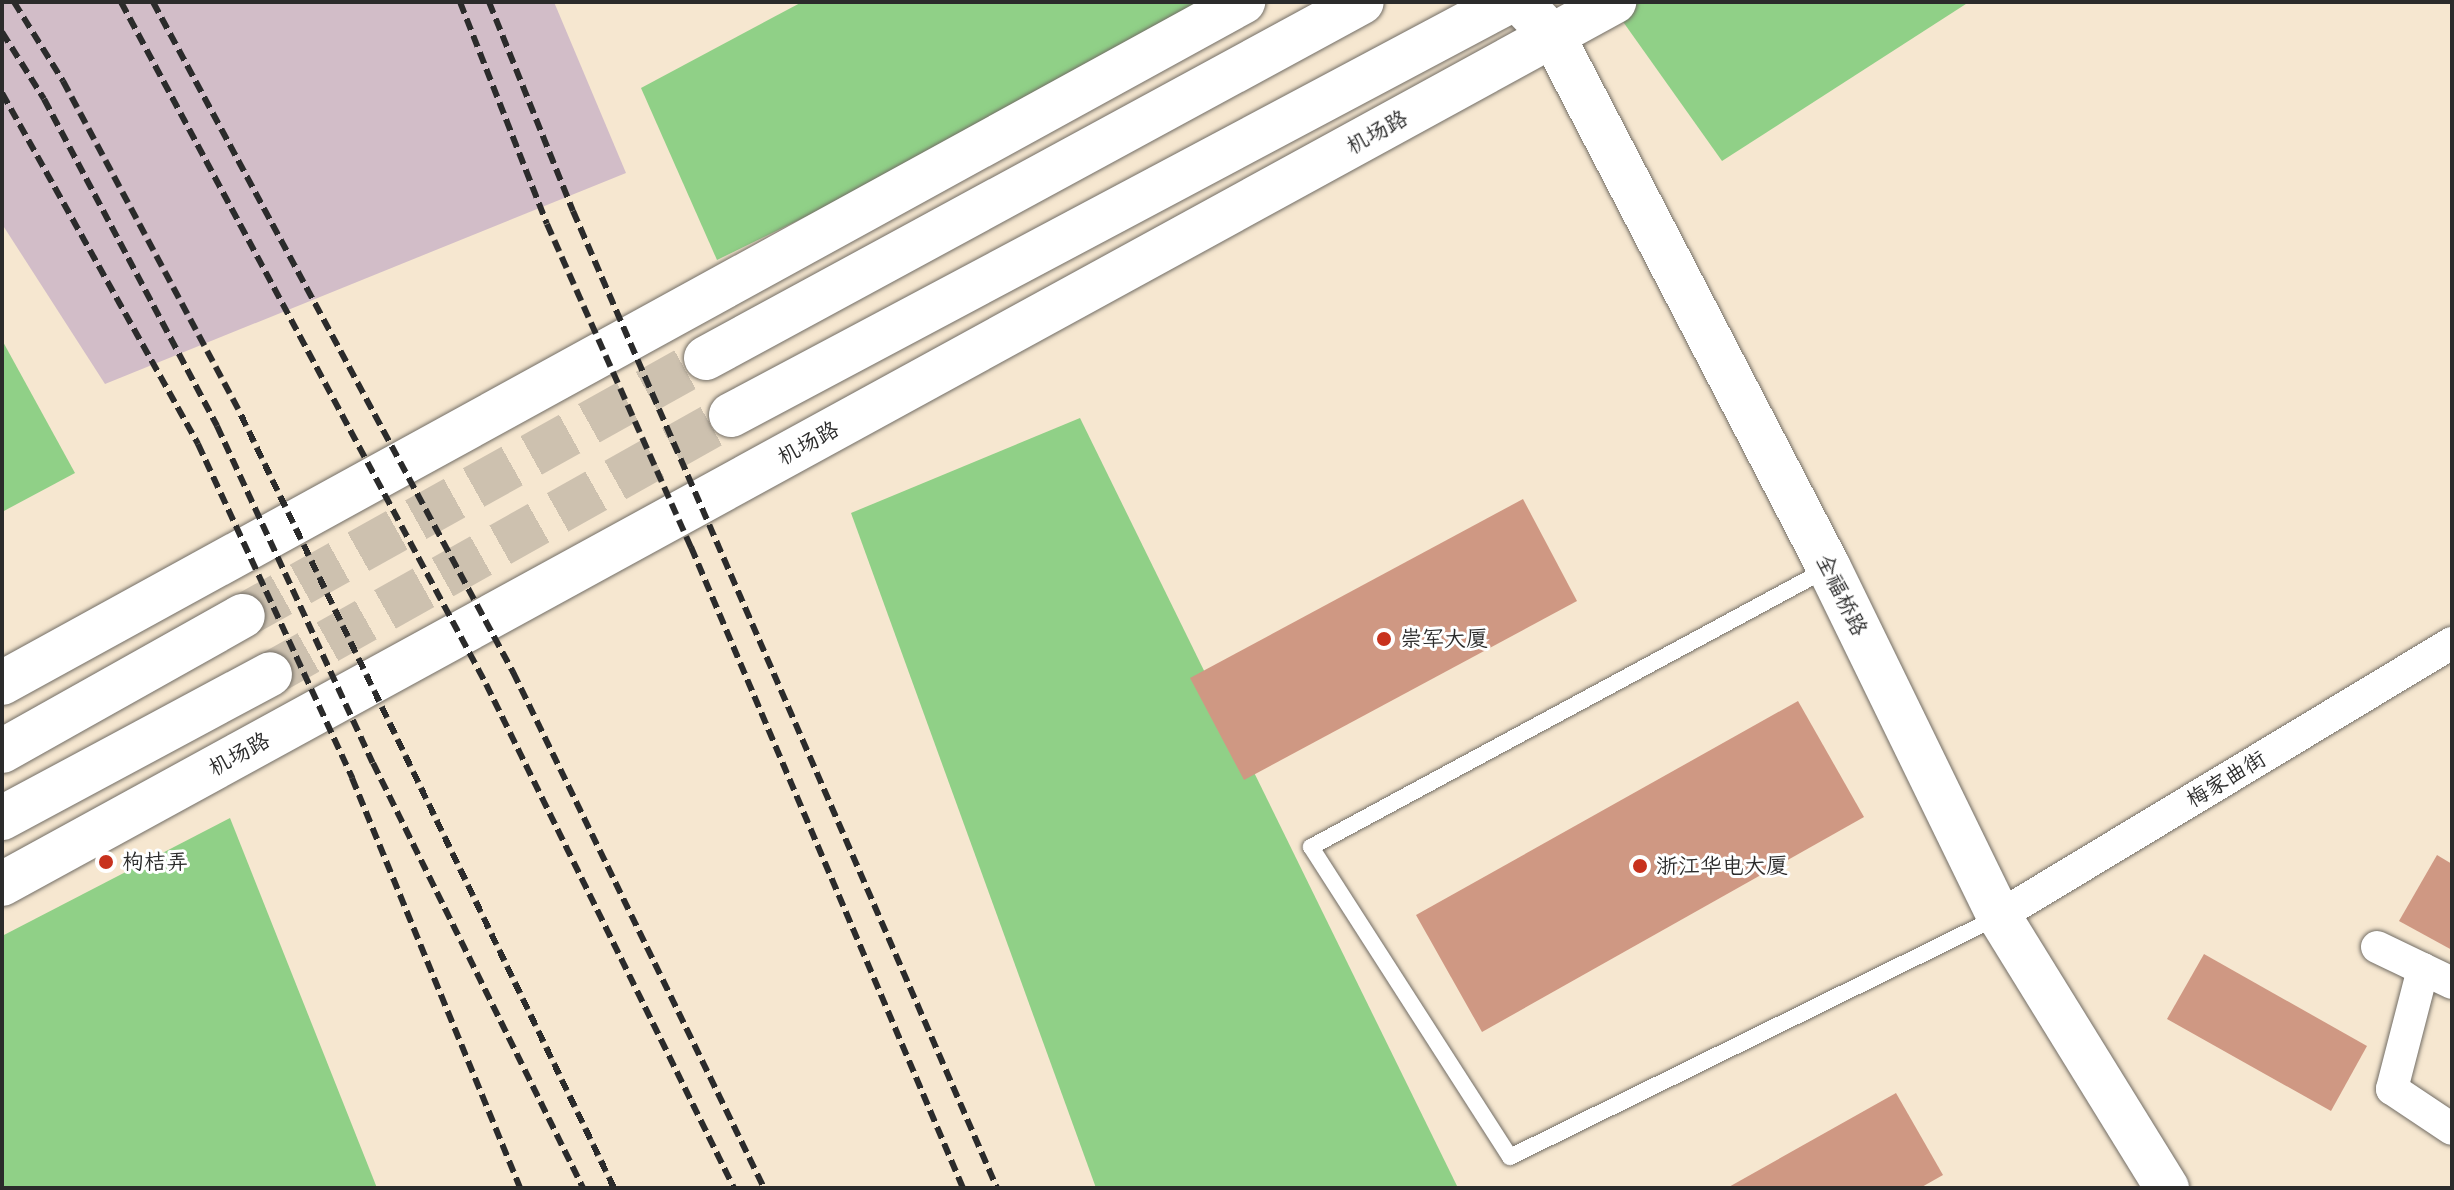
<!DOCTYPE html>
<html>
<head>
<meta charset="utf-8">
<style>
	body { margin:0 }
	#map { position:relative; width:2454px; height:1190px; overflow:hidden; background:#f6e7d0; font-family:Sriracha,"LXGW WenKai TC",sans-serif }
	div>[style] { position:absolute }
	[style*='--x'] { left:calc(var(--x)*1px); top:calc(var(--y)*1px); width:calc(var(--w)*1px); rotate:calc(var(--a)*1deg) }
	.industrial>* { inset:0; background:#d2bdc8 }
	.green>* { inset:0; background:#90d087 }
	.building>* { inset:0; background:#cf9883 }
	.primary-tunnel>* { height:44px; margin-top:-22px; transform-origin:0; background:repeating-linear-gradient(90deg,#cdc1af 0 44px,transparent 0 66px) }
	.roads { filter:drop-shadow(0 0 2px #726d65) drop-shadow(0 0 2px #726d65) }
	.lane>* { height:16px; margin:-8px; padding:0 8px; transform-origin:8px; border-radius:8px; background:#fff }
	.street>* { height:32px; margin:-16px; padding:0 16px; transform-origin:16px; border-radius:16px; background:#fff }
	.secondary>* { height:44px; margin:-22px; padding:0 22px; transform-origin:22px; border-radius:22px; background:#fff }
	.primary>* { height:44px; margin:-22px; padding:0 22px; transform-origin:22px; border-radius:22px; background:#fff }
	.rail>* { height:6px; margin-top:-3px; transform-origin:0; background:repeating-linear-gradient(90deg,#2b2b2b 0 12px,transparent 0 18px) }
	.dots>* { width:22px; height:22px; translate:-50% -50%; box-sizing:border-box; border:4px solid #fff; border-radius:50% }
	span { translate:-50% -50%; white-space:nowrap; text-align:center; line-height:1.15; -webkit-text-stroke:6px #fff; paint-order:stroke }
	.street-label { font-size:22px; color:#2b2b2b }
	.poi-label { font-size:22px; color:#2b2b2b }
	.left { translate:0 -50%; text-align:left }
	.frame { position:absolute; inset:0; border:4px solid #2b2b2b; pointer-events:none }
</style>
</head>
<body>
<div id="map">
	<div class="industrial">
		<i style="clip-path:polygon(2px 2px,554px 2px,626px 173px,105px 384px,2px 224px)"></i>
	</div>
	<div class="green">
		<i style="clip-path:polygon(802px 2px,1245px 2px,717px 260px,641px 88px)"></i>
		<i style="clip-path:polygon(1609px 2px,1969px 2px,1722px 161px)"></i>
		<i style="clip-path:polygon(2px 340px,75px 473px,2px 512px)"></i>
		<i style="clip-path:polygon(1080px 418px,1458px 1188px,1096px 1188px,851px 513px)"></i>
		<i style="clip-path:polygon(230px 818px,377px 1188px,2px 1188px,2px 936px)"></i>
	</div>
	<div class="building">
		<i style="clip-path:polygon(1523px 499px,1577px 601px,1244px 780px,1190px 678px)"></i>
		<i style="clip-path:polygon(1798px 701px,1864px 817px,1482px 1032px,1416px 915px)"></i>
		<i style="clip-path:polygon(2437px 855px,2452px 864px,2452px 950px,2399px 921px)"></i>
		<i style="clip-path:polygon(2204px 954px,2367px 1046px,2331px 1111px,2167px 1019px)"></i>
		<i style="clip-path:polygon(1896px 1093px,1943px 1175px,1920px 1188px,1727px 1188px)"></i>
	</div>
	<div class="primary-tunnel">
		<i style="--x:243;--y:616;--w:530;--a:-29.13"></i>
		<i style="--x:270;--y:674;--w:529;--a:-29.33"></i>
	</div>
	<div class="roads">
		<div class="lane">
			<i style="--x:1827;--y:569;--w:586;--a:151.69"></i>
			<i style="--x:1311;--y:847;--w:368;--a:57.3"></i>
			<i style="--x:1510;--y:1157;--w:542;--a:-26.19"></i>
		</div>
		<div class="street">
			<i style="--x:1999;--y:916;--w:529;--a:-31.08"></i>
			<i style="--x:2377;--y:947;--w:83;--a:25.6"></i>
			<i style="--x:2423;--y:969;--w:124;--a:104.5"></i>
			<i style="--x:2392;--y:1089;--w:72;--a:33.7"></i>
		</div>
		<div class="secondary">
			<i style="--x:1520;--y:2;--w:47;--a:45.9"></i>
			<i style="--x:1553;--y:36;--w:599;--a:62.58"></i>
			<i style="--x:1829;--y:568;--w:387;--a:64"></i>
			<i style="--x:1999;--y:916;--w:320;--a:58.3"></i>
			<i style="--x:2;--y:683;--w:1416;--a:-28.76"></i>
			<i style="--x:2;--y:884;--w:1838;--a:-28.69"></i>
		</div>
		<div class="primary">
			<i style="--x:706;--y:358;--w:746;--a:-28.49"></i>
			<i style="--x:731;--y:415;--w:880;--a:-27.99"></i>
			<i style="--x:2;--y:751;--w:276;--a:-29.3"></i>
			<i style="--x:2;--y:818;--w:304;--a:-28.2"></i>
		</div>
	</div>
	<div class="rail">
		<i style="--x:14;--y:2;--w:93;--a:58.2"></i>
		<i style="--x:63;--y:81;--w:378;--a:61.9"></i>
		<i style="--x:241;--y:415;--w:858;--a:64.24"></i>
		<i style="--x:121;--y:2;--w:774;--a:61.84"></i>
		<i style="--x:486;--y:684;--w:562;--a:63.8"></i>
		<i style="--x:153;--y:2;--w:761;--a:61.75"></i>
		<i style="--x:513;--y:672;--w:574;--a:64.06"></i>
		<i style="--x:460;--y:2;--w:238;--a:68.6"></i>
		<i style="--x:547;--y:224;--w:354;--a:66"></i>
		<i style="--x:691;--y:547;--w:696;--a:67.01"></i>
		<i style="--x:489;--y:2;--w:225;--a:68.1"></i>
		<i style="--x:573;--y:211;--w:1065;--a:66.54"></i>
		<i style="--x:2;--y:32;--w:79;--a:57.9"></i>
		<i style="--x:44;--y:99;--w:370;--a:62.1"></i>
		<i style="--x:217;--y:426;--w:371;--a:65.2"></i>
		<i style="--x:373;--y:763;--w:474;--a:63.7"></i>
		<i style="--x:2;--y:93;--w:402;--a:60.8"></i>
		<i style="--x:198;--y:444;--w:368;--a:65.2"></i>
		<i style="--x:352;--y:778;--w:443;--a:67.7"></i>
	</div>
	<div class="dots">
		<i style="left:1384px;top:639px;background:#c8321e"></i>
		<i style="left:106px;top:862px;background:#c8321e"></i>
		<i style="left:1640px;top:866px;background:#c8321e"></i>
	</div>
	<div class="street-label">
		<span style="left:1377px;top:132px;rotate:-29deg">机场路</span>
		<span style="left:808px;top:443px;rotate:-29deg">机场路</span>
		<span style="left:1842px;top:595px;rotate:64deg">全福桥路</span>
		<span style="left:239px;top:754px;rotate:-29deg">机场路</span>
		<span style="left:2226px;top:779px;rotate:-31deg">梅家曲街</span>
	</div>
	<div class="poi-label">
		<span class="left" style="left:1400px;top:639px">崇军大厦</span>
		<span class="left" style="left:122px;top:862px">枸桔弄</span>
		<span class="left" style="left:1656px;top:866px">浙江华电大厦</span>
	</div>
	<div class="frame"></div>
</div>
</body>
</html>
